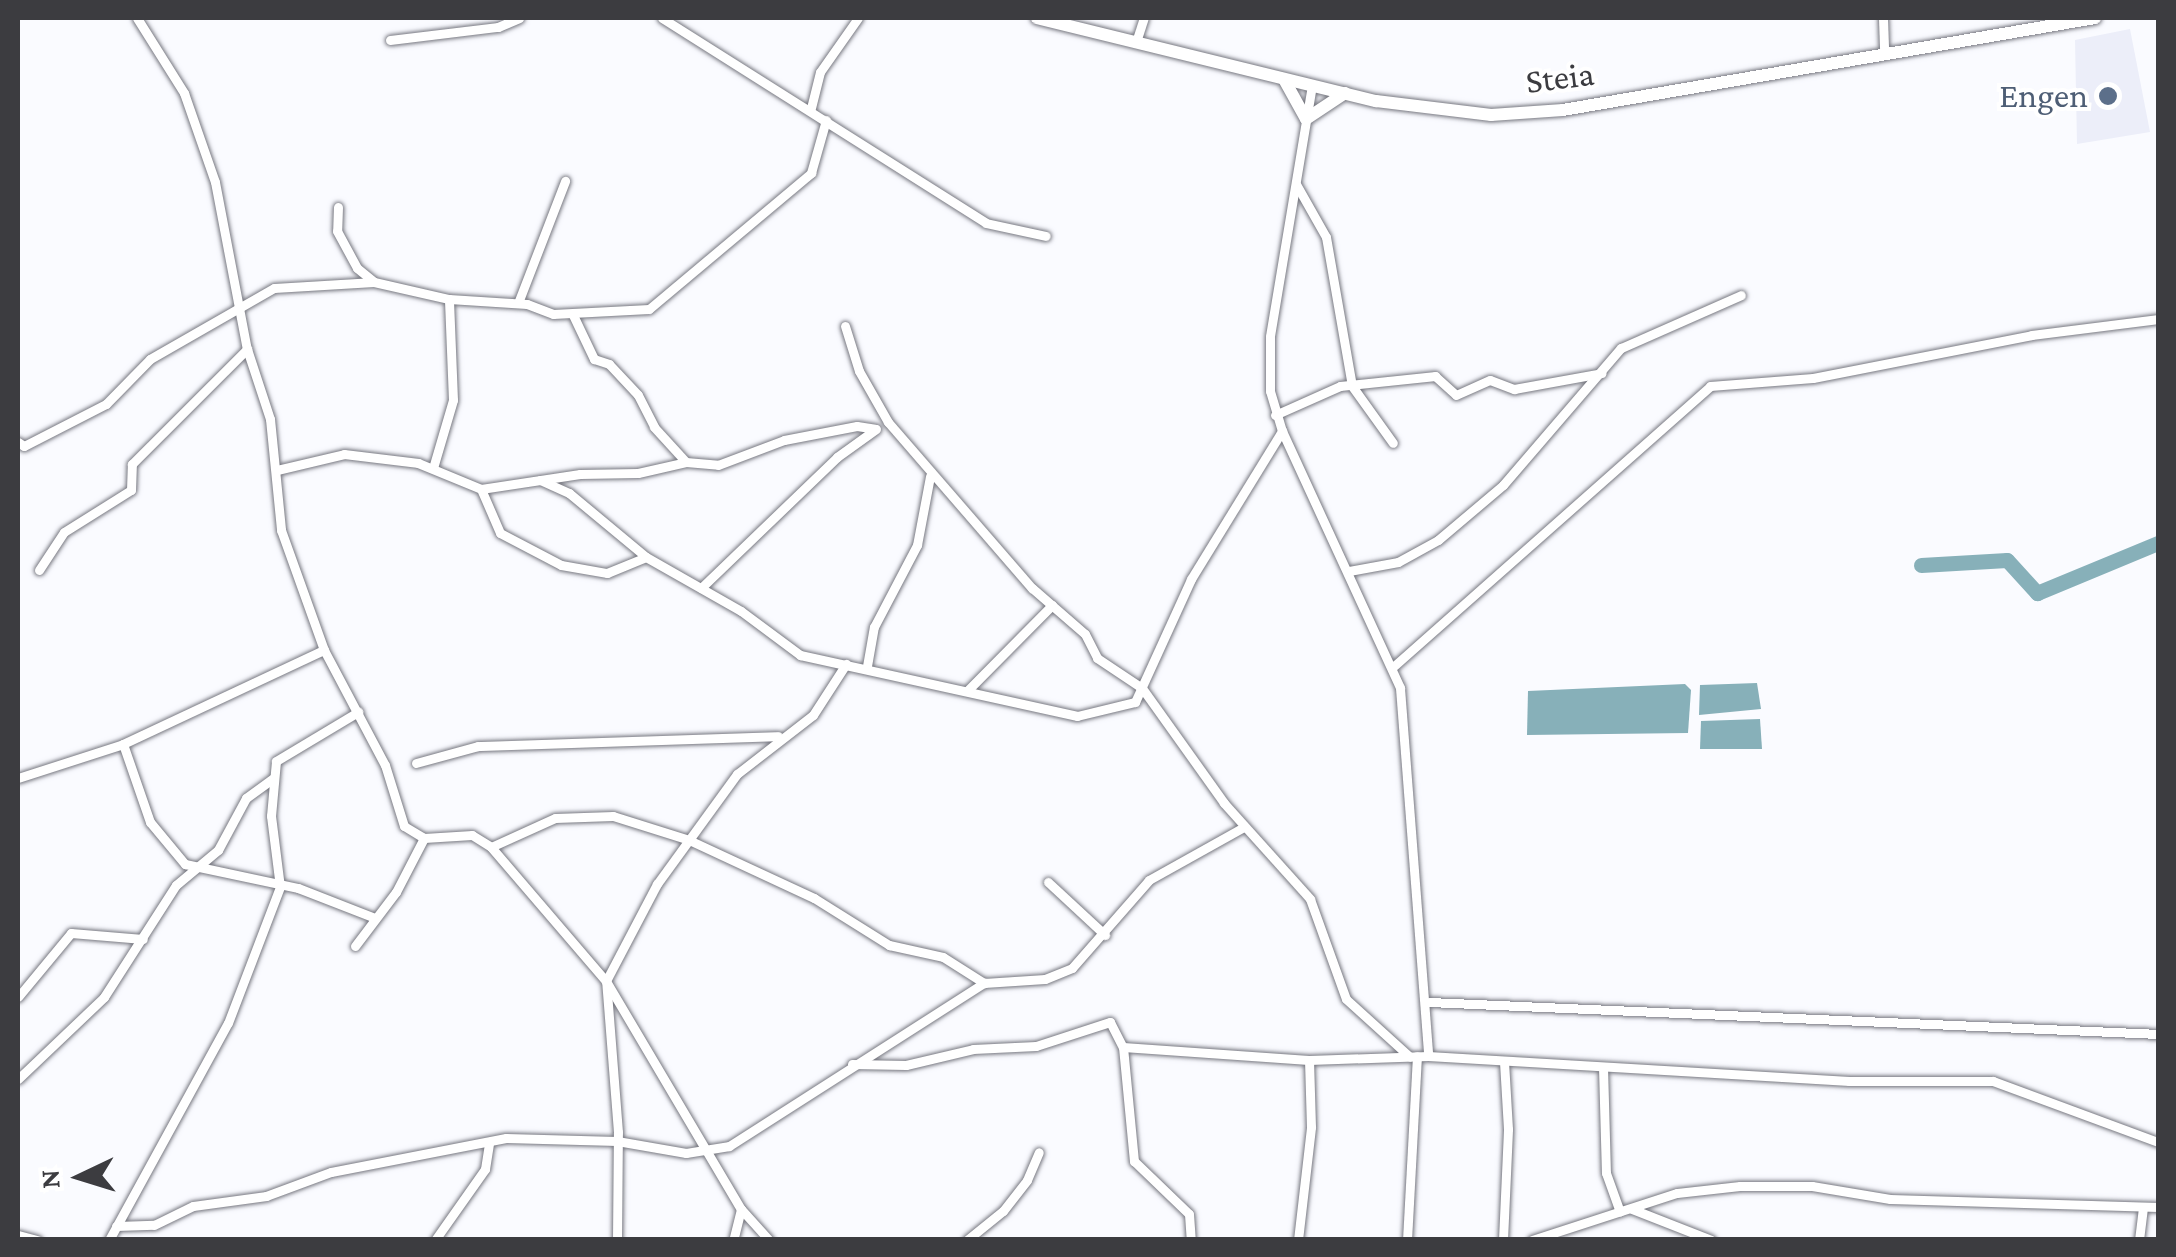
<!DOCTYPE html>
<html>
<head>
<meta charset="utf-8">
<style>
	body { margin:0 }
	#map { position:relative; width:2176px; height:1257px; overflow:hidden; background:#fafbff; font-family:"Crimson Pro",serif }
	div>[style] { position:absolute }
	[style*='--x'] { left:calc(var(--x)*1px); top:calc(var(--y)*1px); width:calc(var(--w)*1px); rotate:calc(var(--a)*1deg) }
	.built>* { inset:0; background:#eceef9 }
	.water>* { inset:0; background:#87b0b9 }
	.river>* { height:15px; margin:-7.5px; padding:0 7.5px; transform-origin:7.5px; border-radius:7.5px; background:#87b0b9 }
	.roads { filter:drop-shadow(0 0 2px #777881) drop-shadow(0 0 2px #777881) }
	.minor>* { height:9px; margin:-4.5px; padding:0 4.5px; transform-origin:4.5px; border-radius:4.5px; background:#fff }
	.primary>* { height:12px; margin:-6px; padding:0 6px; transform-origin:6px; border-radius:6px; background:#fff }
	.dots>* { width:28px; height:28px; translate:-50% -50%; box-sizing:border-box; border:5px solid #fff; border-radius:50% }
	span { translate:-50% -50%; white-space:nowrap; text-align:center; line-height:1.15; -webkit-text-stroke:8px #fff; paint-order:stroke }
	.street-label { font-size:35px; color:#3c3c40 }
	.service-label { font-size:35px; color:#4e5e75 }
	.right { translate:-100% -50%; text-align:right }
	.frame { position:absolute; inset:0; border:20px solid #3c3c40; pointer-events:none }
	.north { position:absolute; left:30px; top:1127px; width:100px; height:100px; -webkit-text-stroke:8px #fff; paint-order:stroke; rotate:266deg; font-size:28px; font-weight:700; line-height:40px; text-align:center; color:#3c3c40 }
	.north::after { content:''; display:block; margin:auto; width:35px; height:45px; background:#3c3c40; clip-path:polygon(50% 0,100% 100%,50% 72%,0 100%) }
</style>
</head>
<body>
<div id="map">
	<div class="built">
		<i style="clip-path:polygon(2130px 29px,2150px 132px,2077px 144px,2075px 40px)"></i>
	</div>
	<div class="water">
		<i style="clip-path:polygon(1757px 683px,1761px 709px,1699px 715px,1700px 685px)"></i>
		<i style="clip-path:polygon(1685px 684px,1691px 690px,1688px 733px,1527px 735px,1528px 691px)"></i>
		<i style="clip-path:polygon(1760px 719px,1762px 749px,1700px 749px,1701px 721px)"></i>
	</div>
	<div class="river">
		<i style="--x:1921;--y:565;--w:86;--a:-3.3"></i>
		<i style="--x:2007;--y:560;--w:45;--a:47.7"></i>
		<i style="--x:2037;--y:593;--w:131;--a:-22.5"></i>
	</div>
	<div class="roads">
		<div class="minor">
			<i style="--x:137;--y:18;--w:89;--a:57.9"></i>
			<i style="--x:184;--y:93;--w:94;--a:70.8"></i>
			<i style="--x:215;--y:182;--w:170;--a:79.2"></i>
			<i style="--x:247;--y:349;--w:74;--a:71.8"></i>
			<i style="--x:270;--y:419;--w:112;--a:84.3"></i>
			<i style="--x:281;--y:530;--w:127;--a:70.3"></i>
			<i style="--x:324;--y:650;--w:130;--a:62.1"></i>
			<i style="--x:385;--y:765;--w:64;--a:72.7"></i>
			<i style="--x:404;--y:826;--w:23;--a:31"></i>
			<i style="--x:424;--y:838;--w:48;--a:-3.6"></i>
			<i style="--x:472;--y:835;--w:22;--a:32"></i>
			<i style="--x:491;--y:847;--w:177;--a:49.4"></i>
			<i style="--x:606;--y:981;--w:265;--a:59.4"></i>
			<i style="--x:741;--y:1209;--w:32;--a:104"></i>
			<i style="--x:662;--y:18;--w:383;--a:32.3"></i>
			<i style="--x:986;--y:223;--w:61;--a:12.2"></i>
			<i style="--x:1883;--y:18;--w:37;--a:88"></i>
			<i style="--x:390;--y:40;--w:109;--a:-6.9"></i>
			<i style="--x:498;--y:27;--w:23;--a:-23"></i>
			<i style="--x:1136;--y:42;--w:25;--a:-72"></i>
			<i style="--x:1312;--y:85;--w:255;--a:99.5"></i>
			<i style="--x:1270;--y:337;--w:54;--a:90"></i>
			<i style="--x:1270;--y:391;--w:42;--a:73.3"></i>
			<i style="--x:1282;--y:431;--w:283;--a:65.3"></i>
			<i style="--x:1400;--y:688;--w:369;--a:85.6"></i>
			<i style="--x:811;--y:108;--w:37;--a:-76"></i>
			<i style="--x:820;--y:72;--w:66;--a:-54.9"></i>
			<i style="--x:1296;--y:184;--w:61;--a:60.5"></i>
			<i style="--x:1326;--y:237;--w:151;--a:80.1"></i>
			<i style="--x:1352;--y:386;--w:70;--a:54.3"></i>
			<i style="--x:338;--y:207;--w:24;--a:92"></i>
			<i style="--x:337;--y:231;--w:42;--a:61.6"></i>
			<i style="--x:357;--y:268;--w:21;--a:39"></i>
			<i style="--x:518;--y:303;--w:131;--a:-68.9"></i>
			<i style="--x:573;--y:315;--w:49;--a:64.5"></i>
			<i style="--x:594;--y:359;--w:16;--a:18"></i>
			<i style="--x:609;--y:364;--w:42;--a:46.9"></i>
			<i style="--x:638;--y:395;--w:36;--a:63"></i>
			<i style="--x:654;--y:427;--w:47;--a:47.6"></i>
			<i style="--x:845;--y:326;--w:47;--a:72.7"></i>
			<i style="--x:859;--y:371;--w:59;--a:60.4"></i>
			<i style="--x:888;--y:422;--w:220;--a:49.1"></i>
			<i style="--x:1032;--y:588;--w:70;--a:41"></i>
			<i style="--x:1085;--y:634;--w:27;--a:63"></i>
			<i style="--x:1097;--y:658;--w:54;--a:33.7"></i>
			<i style="--x:1142;--y:688;--w:141;--a:54.5"></i>
			<i style="--x:1224;--y:803;--w:129;--a:48.1"></i>
			<i style="--x:1310;--y:899;--w:106;--a:70.2"></i>
			<i style="--x:1346;--y:999;--w:86;--a:42.2"></i>
			<i style="--x:1275;--y:415;--w:71;--a:-24"></i>
			<i style="--x:1340;--y:386;--w:96;--a:-6"></i>
			<i style="--x:1435;--y:376;--w:28;--a:42"></i>
			<i style="--x:1456;--y:395;--w:37;--a:-24"></i>
			<i style="--x:1490;--y:380;--w:26;--a:21"></i>
			<i style="--x:1514;--y:389;--w:89;--a:-10.3"></i>
			<i style="--x:18;--y:442;--w:7;--a:34"></i>
			<i style="--x:24;--y:446;--w:92;--a:-27.1"></i>
			<i style="--x:106;--y:404;--w:63;--a:-45.6"></i>
			<i style="--x:150;--y:359;--w:143;--a:-29.8"></i>
			<i style="--x:274;--y:288;--w:100;--a:-3.4"></i>
			<i style="--x:374;--y:282;--w:77;--a:12.8"></i>
			<i style="--x:449;--y:299;--w:78;--a:3.7"></i>
			<i style="--x:527;--y:304;--w:28;--a:21"></i>
			<i style="--x:553;--y:314;--w:96;--a:-3"></i>
			<i style="--x:649;--y:309;--w:212;--a:-40"></i>
			<i style="--x:811;--y:173;--w:55;--a:-74.2"></i>
			<i style="--x:433;--y:468;--w:71;--a:-73.6"></i>
			<i style="--x:453;--y:400;--w:101;--a:-92.3"></i>
			<i style="--x:277;--y:470;--w:69;--a:-13.4"></i>
			<i style="--x:344;--y:454;--w:75;--a:6.9"></i>
			<i style="--x:418;--y:463;--w:68;--a:22.4"></i>
			<i style="--x:481;--y:489;--w:48;--a:66.6"></i>
			<i style="--x:500;--y:533;--w:69;--a:27.7"></i>
			<i style="--x:561;--y:565;--w:47;--a:9.9"></i>
			<i style="--x:607;--y:573;--w:42;--a:-22.3"></i>
			<i style="--x:540;--y:480;--w:32;--a:24"></i>
			<i style="--x:569;--y:493;--w:100;--a:39.7"></i>
			<i style="--x:646;--y:557;--w:109;--a:29.6"></i>
			<i style="--x:741;--y:611;--w:74;--a:36.7"></i>
			<i style="--x:800;--y:655;--w:284;--a:12.4"></i>
			<i style="--x:1077;--y:716;--w:60;--a:-13.6"></i>
			<i style="--x:1135;--y:702;--w:135;--a:-65.5"></i>
			<i style="--x:1191;--y:579;--w:174;--a:-58.4"></i>
			<i style="--x:481;--y:489;--w:100;--a:-8.6"></i>
			<i style="--x:580;--y:474;--w:58;--a:-1"></i>
			<i style="--x:638;--y:473;--w:49;--a:-12.9"></i>
			<i style="--x:686;--y:462;--w:32;--a:5"></i>
			<i style="--x:718;--y:465;--w:71;--a:-20.7"></i>
			<i style="--x:784;--y:440;--w:74;--a:-10.9"></i>
			<i style="--x:857;--y:426;--w:18;--a:9"></i>
			<i style="--x:39;--y:570;--w:45;--a:-56.7"></i>
			<i style="--x:64;--y:532;--w:79;--a:-32.1"></i>
			<i style="--x:131;--y:490;--w:26;--a:-88"></i>
			<i style="--x:132;--y:464;--w:163;--a:-45"></i>
			<i style="--x:1349;--y:571;--w:50;--a:-10.4"></i>
			<i style="--x:1398;--y:562;--w:46;--a:-28.8"></i>
			<i style="--x:1438;--y:540;--w:85;--a:-40.2"></i>
			<i style="--x:1503;--y:485;--w:181;--a:-49.3"></i>
			<i style="--x:1621;--y:348;--w:131;--a:-23.8"></i>
			<i style="--x:701;--y:588;--w:189;--a:-43.9"></i>
			<i style="--x:837;--y:457;--w:48;--a:-35.7"></i>
			<i style="--x:867;--y:666;--w:40;--a:-80"></i>
			<i style="--x:874;--y:627;--w:93;--a:-62.3"></i>
			<i style="--x:917;--y:545;--w:70;--a:-79.3"></i>
			<i style="--x:1394;--y:666;--w:422;--a:-41.5"></i>
			<i style="--x:1710;--y:386;--w:103;--a:-4.4"></i>
			<i style="--x:1813;--y:378;--w:223;--a:-11.1"></i>
			<i style="--x:2032;--y:335;--w:127;--a:-7.2"></i>
			<i style="--x:967;--y:691;--w:121;--a:-45.3"></i>
			<i style="--x:123;--y:744;--w:83;--a:70.9"></i>
			<i style="--x:150;--y:822;--w:55;--a:50.2"></i>
			<i style="--x:185;--y:864;--w:116;--a:12"></i>
			<i style="--x:298;--y:888;--w:83;--a:21.3"></i>
			<i style="--x:416;--y:763;--w:64;--a:-15.3"></i>
			<i style="--x:478;--y:746;--w:300;--a:-1.9"></i>
			<i style="--x:18;--y:778;--w:110;--a:-17.9"></i>
			<i style="--x:123;--y:744;--w:222;--a:-25.1"></i>
			<i style="--x:491;--y:847;--w:70;--a:-24.4"></i>
			<i style="--x:555;--y:818;--w:58;--a:-2"></i>
			<i style="--x:613;--y:816;--w:80;--a:17.5"></i>
			<i style="--x:689;--y:840;--w:138;--a:24.9"></i>
			<i style="--x:814;--y:898;--w:89;--a:32.1"></i>
			<i style="--x:889;--y:945;--w:55;--a:12.5"></i>
			<i style="--x:943;--y:957;--w:49;--a:32.4"></i>
			<i style="--x:1048;--y:882;--w:78;--a:42.9"></i>
			<i style="--x:355;--y:946;--w:68;--a:-52.8"></i>
			<i style="--x:396;--y:892;--w:61;--a:-62.6"></i>
			<i style="--x:18;--y:997;--w:83;--a:-50.4"></i>
			<i style="--x:71;--y:933;--w:72;--a:4.8"></i>
			<i style="--x:1429;--y:1002;--w:730;--a:2.51"></i>
			<i style="--x:1123;--y:1047;--w:186;--a:4"></i>
			<i style="--x:1309;--y:1060;--w:119;--a:-1.9"></i>
			<i style="--x:1428;--y:1056;--w:422;--a:3.4"></i>
			<i style="--x:1849;--y:1081;--w:144;--a:0"></i>
			<i style="--x:1993;--y:1081;--w:176;--a:20.3"></i>
			<i style="--x:852;--y:1064;--w:54;--a:1.1"></i>
			<i style="--x:906;--y:1065;--w:69;--a:-13.4"></i>
			<i style="--x:973;--y:1049;--w:63;--a:-2.7"></i>
			<i style="--x:1036;--y:1046;--w:78;--a:-18"></i>
			<i style="--x:1110;--y:1022;--w:28;--a:63"></i>
			<i style="--x:1123;--y:1047;--w:115;--a:84.5"></i>
			<i style="--x:1134;--y:1161;--w:76;--a:43.9"></i>
			<i style="--x:1189;--y:1214;--w:26;--a:86"></i>
			<i style="--x:1603;--y:1067;--w:106;--a:88.4"></i>
			<i style="--x:1606;--y:1173;--w:41;--a:70.3"></i>
			<i style="--x:18;--y:1079;--w:119;--a:-43.6"></i>
			<i style="--x:104;--y:997;--w:133;--a:-57.3"></i>
			<i style="--x:176;--y:885;--w:55;--a:-39.8"></i>
			<i style="--x:218;--y:850;--w:59;--a:-61.7"></i>
			<i style="--x:246;--y:798;--w:34;--a:-36"></i>
			<i style="--x:741;--y:1209;--w:42;--a:47.9"></i>
			<i style="--x:1632;--y:1209;--w:85;--a:21.4"></i>
			<i style="--x:116;--y:1226;--w:38;--a:-2"></i>
			<i style="--x:154;--y:1225;--w:43;--a:-26"></i>
			<i style="--x:193;--y:1206;--w:74;--a:-7.8"></i>
			<i style="--x:266;--y:1196;--w:69;--a:-20.3"></i>
			<i style="--x:331;--y:1172;--w:178;--a:-11"></i>
			<i style="--x:506;--y:1138;--w:111;--a:1.5"></i>
			<i style="--x:617;--y:1141;--w:70;--a:9.9"></i>
			<i style="--x:686;--y:1153;--w:44;--a:-9.2"></i>
			<i style="--x:729;--y:1146;--w:303;--a:-32.6"></i>
			<i style="--x:984;--y:983;--w:61;--a:-3.8"></i>
			<i style="--x:1045;--y:979;--w:29;--a:-22"></i>
			<i style="--x:1072;--y:968;--w:117;--a:-48.8"></i>
			<i style="--x:1149;--y:880;--w:109;--a:-29.2"></i>
			<i style="--x:18;--y:1235;--w:20;--a:15"></i>
			<i style="--x:109;--y:1240;--w:247;--a:-61.3"></i>
			<i style="--x:228;--y:1023;--w:146;--a:-69.1"></i>
			<i style="--x:280;--y:887;--w:72;--a:-97.2"></i>
			<i style="--x:271;--y:816;--w:55;--a:-84.8"></i>
			<i style="--x:276;--y:761;--w:96;--a:-30.9"></i>
			<i style="--x:435;--y:1240;--w:87;--a:-54.8"></i>
			<i style="--x:485;--y:1169;--w:26;--a:-81"></i>
			<i style="--x:617;--y:1240;--w:108;--a:-89.5"></i>
			<i style="--x:618;--y:1132;--w:151;--a:-94.5"></i>
			<i style="--x:606;--y:981;--w:110;--a:-62.3"></i>
			<i style="--x:657;--y:884;--w:136;--a:-54"></i>
			<i style="--x:737;--y:774;--w:96;--a:-37.8"></i>
			<i style="--x:813;--y:715;--w:61;--a:-57.1"></i>
			<i style="--x:967;--y:1240;--w:46;--a:-38.9"></i>
			<i style="--x:1003;--y:1211;--w:39;--a:-52"></i>
			<i style="--x:1027;--y:1180;--w:30;--a:-67"></i>
			<i style="--x:1298;--y:1240;--w:114;--a:-83.4"></i>
			<i style="--x:1311;--y:1127;--w:67;--a:-91.7"></i>
			<i style="--x:1407;--y:1240;--w:184;--a:-86.9"></i>
			<i style="--x:1503;--y:1240;--w:111;--a:-87.4"></i>
			<i style="--x:1508;--y:1129;--w:68;--a:-93.4"></i>
			<i style="--x:1532;--y:1240;--w:152;--a:-18"></i>
			<i style="--x:1677;--y:1193;--w:63;--a:-6.3"></i>
			<i style="--x:1740;--y:1186;--w:72;--a:0"></i>
			<i style="--x:1812;--y:1186;--w:79;--a:9.5"></i>
			<i style="--x:1890;--y:1199;--w:268;--a:1.7"></i>
			<i style="--x:2139;--y:1240;--w:33;--a:-83"></i>
		</div>
		<div class="primary">
			<i style="--x:1037;--y:18;--w:349;--a:13.8"></i>
			<i style="--x:1376;--y:101;--w:116;--a:6.9"></i>
			<i style="--x:1491;--y:115;--w:72;--a:-4"></i>
			<i style="--x:1563;--y:110;--w:540;--a:-9.81"></i>
			<i style="--x:1285;--y:81;--w:43;--a:61.1"></i>
			<i style="--x:1306;--y:119;--w:47;--a:-33.7"></i>
		</div>
	</div>
	<div class="dots">
		<i style="left:2108px;top:96px;background:#5c6f8a"></i>
	</div>
	<div class="street-label">
		<span style="left:1560px;top:78px;rotate:-7deg">Steia</span>
	</div>
	<div class="service-label">
		<span class="right" style="left:2088px;top:96px">Engen</span>
	</div>
	<div class="frame"></div>
	<div class="north">N</div>
</div>
</body>
</html>
